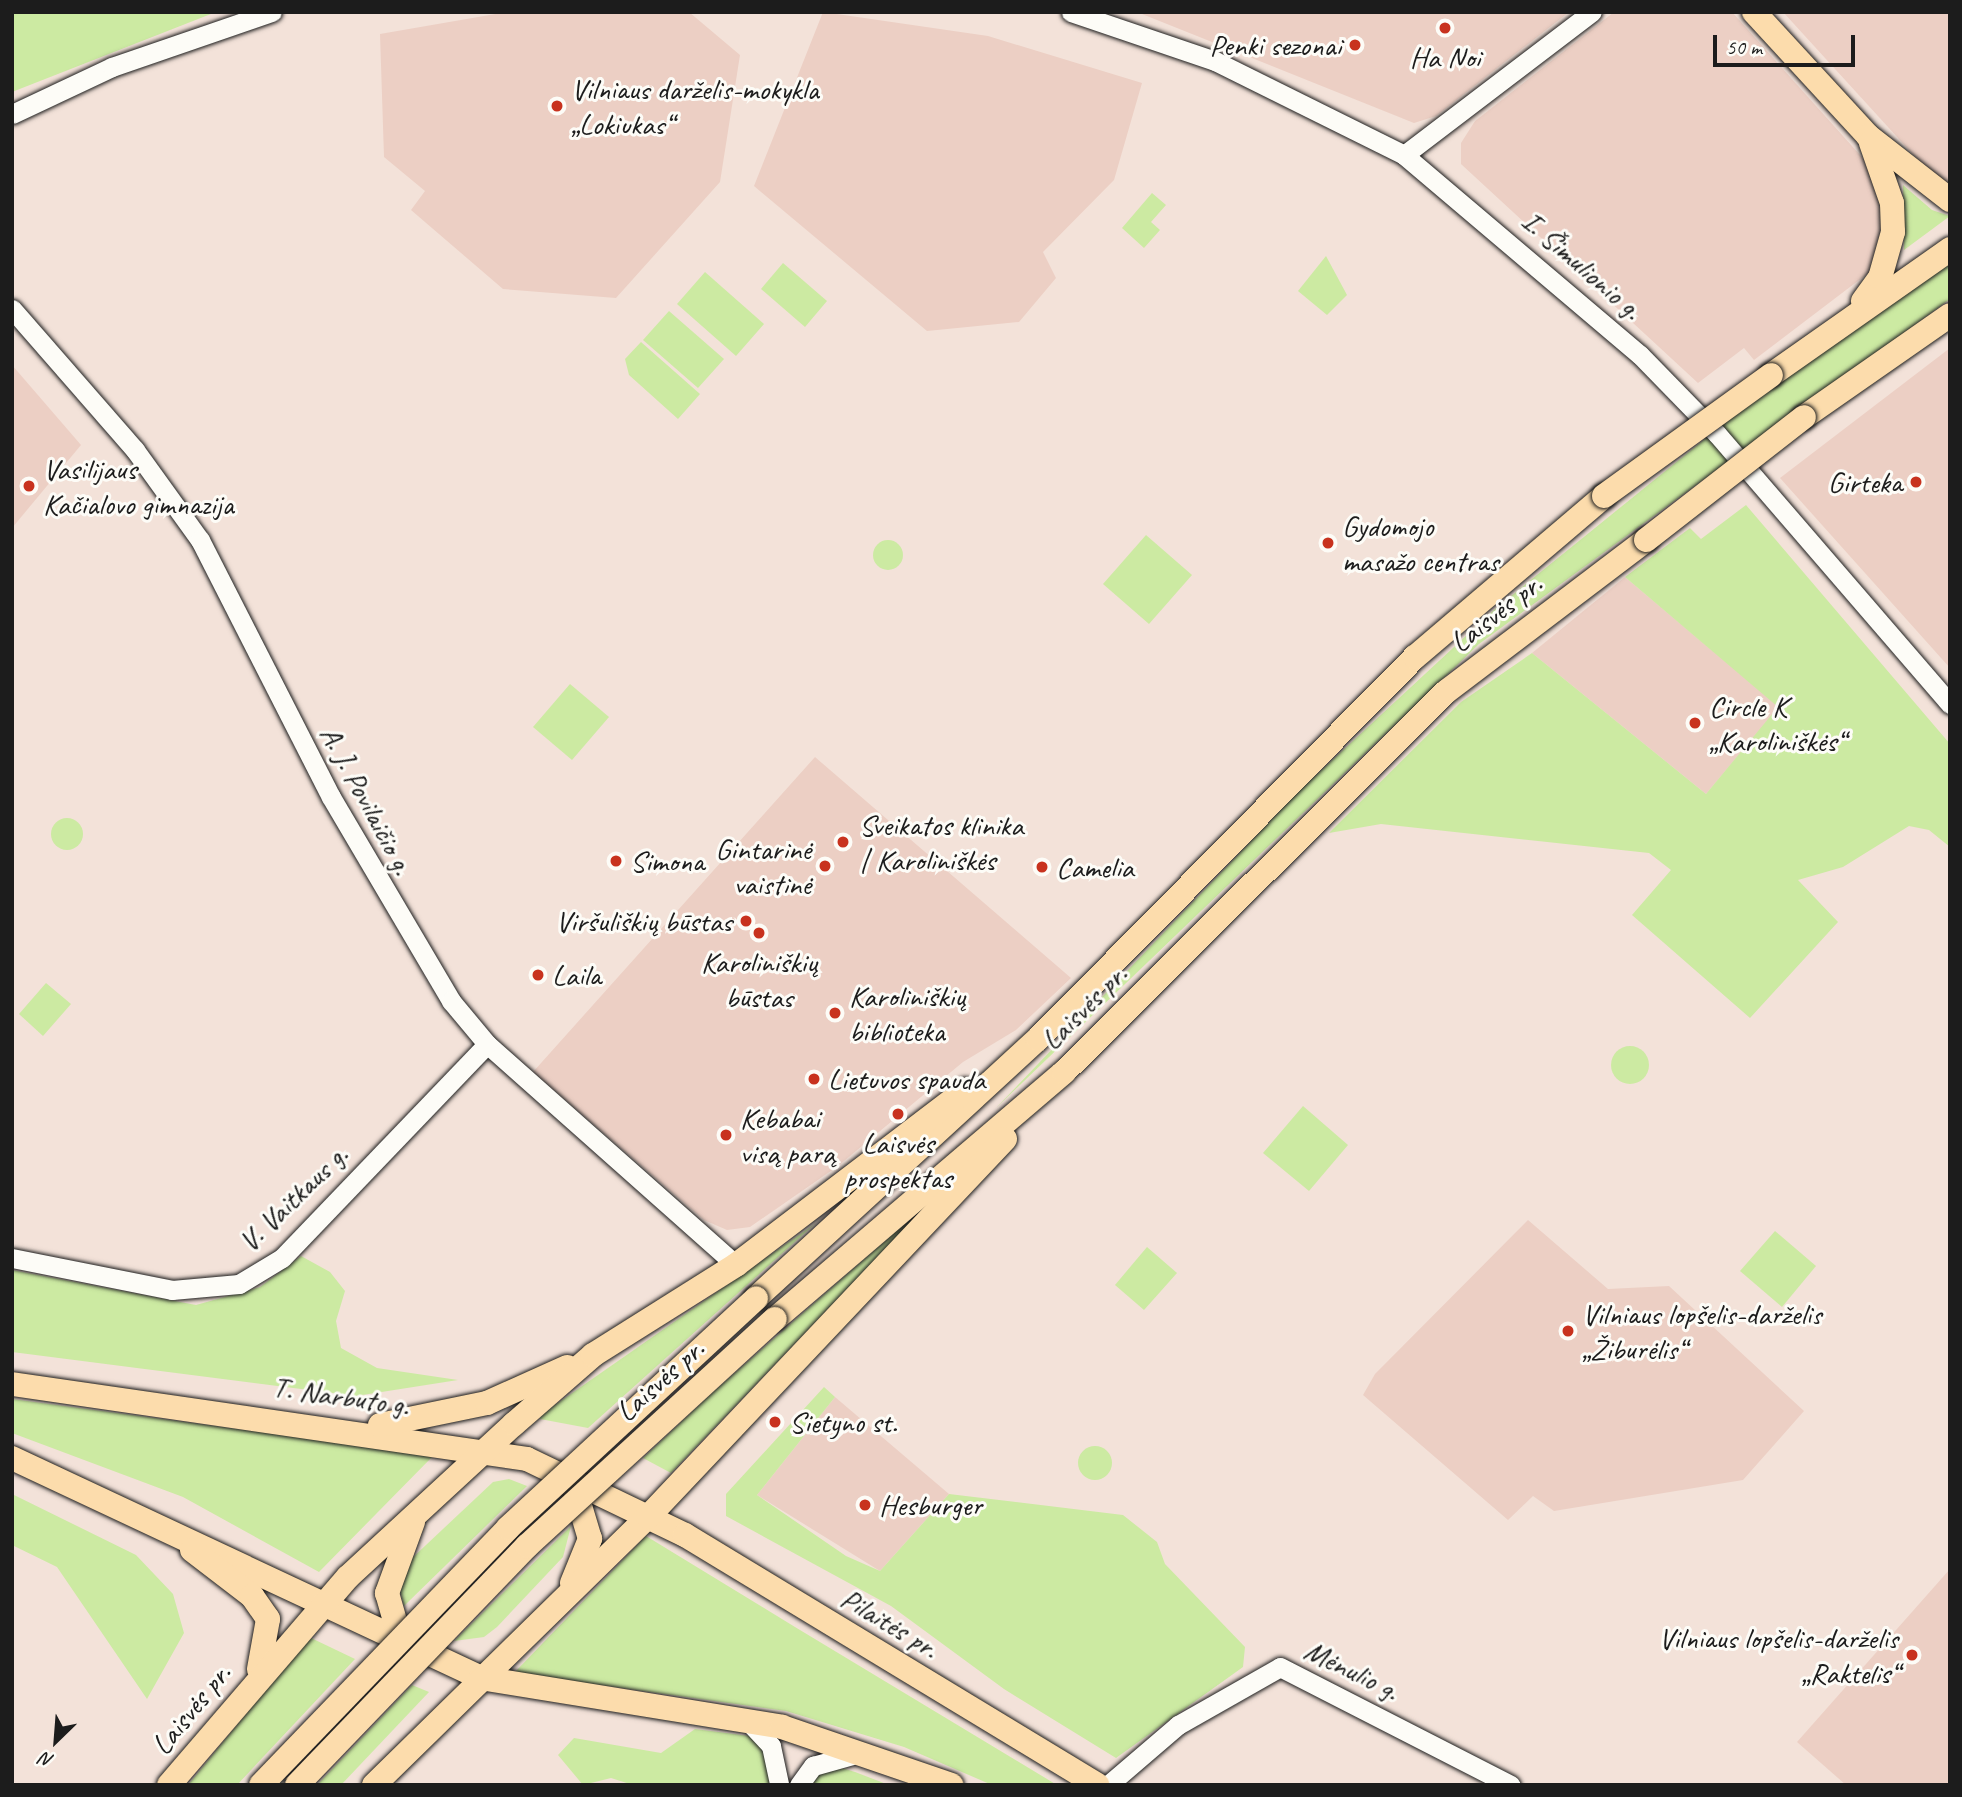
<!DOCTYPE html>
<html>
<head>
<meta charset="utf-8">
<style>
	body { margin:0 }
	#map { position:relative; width:1962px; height:1797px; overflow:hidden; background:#f3e2d9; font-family:Caveat,sans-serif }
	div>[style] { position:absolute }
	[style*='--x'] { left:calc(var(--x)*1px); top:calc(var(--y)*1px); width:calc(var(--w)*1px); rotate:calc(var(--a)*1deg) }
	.built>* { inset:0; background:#eccfc4 }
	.green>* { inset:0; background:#cceaa2 }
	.round { border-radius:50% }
	.roads { filter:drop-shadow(0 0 2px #1c1c1c) drop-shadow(0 0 2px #1c1c1c) }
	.minor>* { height:19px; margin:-9.5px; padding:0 9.5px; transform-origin:9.5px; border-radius:9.5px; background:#fdfcf7 }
	.major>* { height:24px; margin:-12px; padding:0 12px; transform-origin:12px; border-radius:12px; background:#fcdcac }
	.bridges { filter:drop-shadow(0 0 2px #1c1c1c) drop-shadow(0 0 2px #1c1c1c) }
	.major-bridge>* { height:24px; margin:-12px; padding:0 12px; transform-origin:12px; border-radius:12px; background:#fcdcac }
	.dots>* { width:19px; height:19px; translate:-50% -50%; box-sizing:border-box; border:4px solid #fdfcf7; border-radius:50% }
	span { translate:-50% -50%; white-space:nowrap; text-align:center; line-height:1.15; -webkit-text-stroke:6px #fdfcf7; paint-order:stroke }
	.poi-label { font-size:30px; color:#1c1c1c }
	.right { translate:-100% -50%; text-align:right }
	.left { translate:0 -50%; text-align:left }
	.street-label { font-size:30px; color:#1c1c1c }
	.frame { position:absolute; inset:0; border:14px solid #1c1c1c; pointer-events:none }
	.north { position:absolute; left:21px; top:1706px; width:70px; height:70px; -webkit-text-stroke:5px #fdfcf7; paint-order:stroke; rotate:205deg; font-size:19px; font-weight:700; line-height:28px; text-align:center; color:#1c1c1c }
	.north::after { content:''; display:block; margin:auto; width:24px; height:32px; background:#1c1c1c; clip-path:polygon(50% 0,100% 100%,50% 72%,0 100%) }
	.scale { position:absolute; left:1713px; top:35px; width:142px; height:32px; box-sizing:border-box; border:4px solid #1c1c1c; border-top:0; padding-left:9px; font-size:21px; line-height:24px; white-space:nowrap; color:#1c1c1c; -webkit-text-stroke:5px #fdfcf7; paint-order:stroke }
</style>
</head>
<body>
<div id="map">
	<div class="built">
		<i style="clip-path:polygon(507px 12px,689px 12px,740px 55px,720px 182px,616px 298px,503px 289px,411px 210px,425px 191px,384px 157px,380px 34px)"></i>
		<i style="clip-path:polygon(823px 12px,988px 36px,1142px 83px,1114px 180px,1043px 252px,1056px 278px,1019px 322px,927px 331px,754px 186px)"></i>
		<i style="clip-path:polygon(1137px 12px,1569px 12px,1436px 116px,1414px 123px)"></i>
		<i style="clip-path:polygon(1614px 12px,1732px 12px,1877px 174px,1885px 231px,1871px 271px,1754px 360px,1744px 348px,1698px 383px,1461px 164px,1461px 143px,1475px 121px)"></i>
		<i style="clip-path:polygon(1783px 12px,1950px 12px,1950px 190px,1940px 184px)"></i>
		<i style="clip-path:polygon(1950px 348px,1950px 668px,1780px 478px)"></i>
		<i style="clip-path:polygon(12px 365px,81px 445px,12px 528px)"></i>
		<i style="clip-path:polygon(1625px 577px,1779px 707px,1706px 794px,1532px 653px)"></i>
		<i style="clip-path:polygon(815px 757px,1071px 978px,1016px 1030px,963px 1062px,838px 1166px,750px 1227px,727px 1230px,704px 1220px,533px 1072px)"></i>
		<i style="clip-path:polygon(1528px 1220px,1608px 1289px,1669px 1286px,1804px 1411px,1743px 1480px,1554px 1511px,1533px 1496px,1508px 1520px,1363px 1395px,1375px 1374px)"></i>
		<i style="clip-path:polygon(835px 1397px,949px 1494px,880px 1571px,757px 1495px)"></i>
		<i style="clip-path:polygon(1950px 1569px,1950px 1785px,1846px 1785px,1797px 1742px)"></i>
	</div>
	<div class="green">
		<i style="clip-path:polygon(12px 12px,216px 12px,12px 92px)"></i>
		<i style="clip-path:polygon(1903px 185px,1932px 210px,1950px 216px,1904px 250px)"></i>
		<i style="clip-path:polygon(1152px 193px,1166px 205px,1151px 222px,1160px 230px,1144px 248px,1122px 228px)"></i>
		<i style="clip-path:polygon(1326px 256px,1347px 295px,1327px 315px,1298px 291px)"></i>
		<i style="clip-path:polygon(1950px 261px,1950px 299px,1479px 644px,996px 1108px,1299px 791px,1495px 609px,1732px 417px)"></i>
		<i style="clip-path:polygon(783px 263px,827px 301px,805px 327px,761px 289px)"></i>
		<i style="clip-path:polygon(705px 272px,764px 324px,736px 356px,677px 304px)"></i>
		<i style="clip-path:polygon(669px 311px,724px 359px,698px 388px,643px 340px)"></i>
		<i style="clip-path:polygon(641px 342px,700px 394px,678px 419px,629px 375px,625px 359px)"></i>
		<i style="clip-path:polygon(1746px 505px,1950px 744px,1950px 847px,1929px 830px,1909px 826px,1843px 867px,1798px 880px,1838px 922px,1750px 1018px,1632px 915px,1671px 870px,1649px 853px,1381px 824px,1329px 833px,1461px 702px,1532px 653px,1706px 794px,1778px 707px,1625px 577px,1690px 528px,1701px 539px)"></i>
		<i style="clip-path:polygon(1146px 535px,1192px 575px,1149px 624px,1103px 584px)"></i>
		<i class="round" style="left:873px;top:540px;width:30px;height:30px"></i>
		<i style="clip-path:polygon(570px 684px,609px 717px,572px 760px,533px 727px)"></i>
		<i class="round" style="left:51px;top:818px;width:32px;height:32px"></i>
		<i style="clip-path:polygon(46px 983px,71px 1004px,43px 1036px,19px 1014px)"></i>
		<i class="round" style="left:1611px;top:1046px;width:38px;height:38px"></i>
		<i style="clip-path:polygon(1303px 1106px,1348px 1145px,1309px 1191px,1263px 1153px)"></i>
		<i style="clip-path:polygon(935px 1197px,671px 1473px,643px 1458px,712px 1393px)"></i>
		<i style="clip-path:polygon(816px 1223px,588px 1428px,540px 1419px,542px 1414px)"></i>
		<i style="clip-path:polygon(1775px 1231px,1816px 1266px,1782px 1307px,1740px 1271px)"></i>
		<i style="clip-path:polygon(1147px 1247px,1177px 1273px,1144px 1310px,1115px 1285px)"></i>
		<i style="clip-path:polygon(301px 1256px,330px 1272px,345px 1291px,336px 1321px,341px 1348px,377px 1368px,458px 1380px,356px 1396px,12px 1352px,12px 1270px,196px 1305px,260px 1287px)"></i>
		<i style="clip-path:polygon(824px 1387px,835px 1397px,757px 1495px,846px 1556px,880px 1571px,949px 1494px,1123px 1515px,1157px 1542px,1165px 1564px,1245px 1647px,1243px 1667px,1116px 1758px,1004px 1689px,891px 1606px,726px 1516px,726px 1494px)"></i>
		<i style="clip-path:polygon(12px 1399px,434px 1455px,319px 1572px,183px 1497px,12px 1433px)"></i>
		<i class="round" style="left:1078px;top:1446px;width:34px;height:34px"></i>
		<i style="clip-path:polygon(509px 1479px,527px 1486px,404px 1606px,399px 1586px,409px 1561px,493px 1482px)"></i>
		<i style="clip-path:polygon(12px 1494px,136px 1555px,173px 1594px,184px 1633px,147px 1699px,57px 1567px,12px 1545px)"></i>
		<i style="clip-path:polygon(571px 1526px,563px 1557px,497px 1627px,484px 1637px,454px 1641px)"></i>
		<i style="clip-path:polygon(646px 1536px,795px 1627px,1057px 1785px,992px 1785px,904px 1747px,786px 1711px,514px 1673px)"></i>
		<i style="clip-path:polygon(309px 1637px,355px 1659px,237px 1785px,188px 1785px)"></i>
		<i style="clip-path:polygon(412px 1685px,429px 1692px,341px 1785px,317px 1785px)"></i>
		<i style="clip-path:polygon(695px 1729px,750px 1736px,767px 1755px,771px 1785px,633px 1785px,611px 1778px,583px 1785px,558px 1755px,574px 1738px,661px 1753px)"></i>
		<i style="clip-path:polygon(839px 1767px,855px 1772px,889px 1785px,806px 1785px,818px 1772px)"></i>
	</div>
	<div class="roads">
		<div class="minor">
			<i style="--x:1071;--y:12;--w:152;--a:18.8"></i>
			<i style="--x:1215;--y:61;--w:211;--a:26.4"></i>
			<i style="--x:1404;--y:155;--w:309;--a:40.3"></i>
			<i style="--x:1640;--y:355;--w:110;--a:45.7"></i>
			<i style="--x:1717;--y:434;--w:357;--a:49.2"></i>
			<i style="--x:12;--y:114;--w:110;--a:-25.2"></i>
			<i style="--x:112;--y:67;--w:169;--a:-19"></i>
			<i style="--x:1404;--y:155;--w:236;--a:-37.3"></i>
			<i style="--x:12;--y:309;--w:187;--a:48.9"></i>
			<i style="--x:135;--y:450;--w:111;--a:54.2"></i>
			<i style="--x:200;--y:540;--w:288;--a:63"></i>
			<i style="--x:331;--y:797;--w:237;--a:59.5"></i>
			<i style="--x:451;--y:1001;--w:56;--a:50.1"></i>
			<i style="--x:487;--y:1044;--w:333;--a:41.6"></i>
			<i style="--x:12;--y:1258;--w:163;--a:11.3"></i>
			<i style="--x:172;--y:1290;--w:67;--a:-5.1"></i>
			<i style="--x:239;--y:1284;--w:50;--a:-31.2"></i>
			<i style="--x:282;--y:1258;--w:296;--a:-46.2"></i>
			<i style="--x:747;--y:1720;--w:35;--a:47"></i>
			<i style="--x:771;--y:1746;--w:40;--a:78"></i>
			<i style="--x:799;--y:1785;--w:24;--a:-54"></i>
			<i style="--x:813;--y:1766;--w:49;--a:-15.5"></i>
			<i style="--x:1108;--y:1785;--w:92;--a:-40.6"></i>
			<i style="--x:1178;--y:1725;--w:117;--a:-29.6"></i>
			<i style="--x:1280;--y:1667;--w:259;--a:27.1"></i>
		</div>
		<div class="major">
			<i style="--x:1754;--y:12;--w:168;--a:47.4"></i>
			<i style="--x:1868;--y:136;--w:104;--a:38"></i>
			<i style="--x:1863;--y:301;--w:29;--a:-54"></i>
			<i style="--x:1880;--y:278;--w:48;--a:-74.2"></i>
			<i style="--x:1893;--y:232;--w:29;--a:-92"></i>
			<i style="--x:1892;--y:203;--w:64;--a:-109.3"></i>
			<i style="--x:1771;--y:375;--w:219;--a:-35.1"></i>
			<i style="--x:1804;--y:417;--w:178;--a:-34.9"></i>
			<i style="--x:756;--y:1298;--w:383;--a:-42.6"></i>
			<i style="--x:1038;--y:1039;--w:537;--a:-45.38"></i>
			<i style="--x:1415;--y:657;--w:248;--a:-40.4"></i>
			<i style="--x:775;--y:1319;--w:380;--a:-40.5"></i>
			<i style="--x:1064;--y:1072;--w:540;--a:-44.85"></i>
			<i style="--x:1447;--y:691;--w:250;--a:-37.2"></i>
			<i style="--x:12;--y:1384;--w:520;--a:8.29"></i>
			<i style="--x:527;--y:1459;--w:175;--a:25.7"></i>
			<i style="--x:685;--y:1535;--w:482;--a:31.2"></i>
			<i style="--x:380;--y:1425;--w:109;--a:-11.6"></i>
			<i style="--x:487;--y:1403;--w:88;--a:-24.2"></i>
			<i style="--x:12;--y:1458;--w:518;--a:25.13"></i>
			<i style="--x:481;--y:1678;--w:305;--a:9.2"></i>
			<i style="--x:782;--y:1727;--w:179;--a:18.9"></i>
			<i style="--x:413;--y:1522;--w:76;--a:110.1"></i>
			<i style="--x:387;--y:1593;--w:33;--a:74"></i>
			<i style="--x:396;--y:1625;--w:25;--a:45"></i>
			<i style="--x:192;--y:1550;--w:76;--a:37.5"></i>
			<i style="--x:252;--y:1596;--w:28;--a:55"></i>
			<i style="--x:268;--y:1619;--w:51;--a:100.2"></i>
			<i style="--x:572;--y:1583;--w:48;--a:-67.8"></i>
			<i style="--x:590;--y:1539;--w:63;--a:-106.7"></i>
			<i style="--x:169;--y:1785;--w:274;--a:-49.3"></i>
			<i style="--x:348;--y:1577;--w:226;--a:-42.7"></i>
			<i style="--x:514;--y:1424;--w:105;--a:-41.1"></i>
			<i style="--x:593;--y:1355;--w:169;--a:-32.2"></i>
			<i style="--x:736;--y:1265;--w:289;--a:-37.3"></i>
			<i style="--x:374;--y:1785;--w:383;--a:-44.4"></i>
			<i style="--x:648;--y:1517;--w:520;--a:-46.64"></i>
		</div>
	</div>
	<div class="bridges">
		<div class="major-bridge">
			<i style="--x:1604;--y:496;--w:206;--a:-35.9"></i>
			<i style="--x:1646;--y:540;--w:200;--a:-37.9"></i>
			<i style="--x:261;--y:1785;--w:356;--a:-46.1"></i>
			<i style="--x:508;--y:1528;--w:338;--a:-42.8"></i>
			<i style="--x:297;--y:1785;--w:332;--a:-46.1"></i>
			<i style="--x:527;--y:1546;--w:336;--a:-42.5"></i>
		</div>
	</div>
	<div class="dots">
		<i style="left:1445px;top:28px;background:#c8321e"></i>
		<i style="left:1355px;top:45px;background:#c8321e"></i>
		<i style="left:557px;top:106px;background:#c8321e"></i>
		<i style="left:1916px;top:482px;background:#c8321e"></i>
		<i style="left:29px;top:486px;background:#c8321e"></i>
		<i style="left:1328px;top:543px;background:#c8321e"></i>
		<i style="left:1695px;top:723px;background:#c8321e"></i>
		<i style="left:843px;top:842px;background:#c8321e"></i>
		<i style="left:616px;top:861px;background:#c8321e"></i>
		<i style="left:825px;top:866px;background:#c8321e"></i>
		<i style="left:1042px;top:867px;background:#c8321e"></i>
		<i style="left:746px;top:921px;background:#c8321e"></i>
		<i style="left:759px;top:933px;background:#c8321e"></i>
		<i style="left:538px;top:975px;background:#c8321e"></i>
		<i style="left:835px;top:1013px;background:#c8321e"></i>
		<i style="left:814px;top:1079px;background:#c8321e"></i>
		<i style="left:898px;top:1114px;background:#c8321e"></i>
		<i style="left:726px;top:1135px;background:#c8321e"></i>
		<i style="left:1568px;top:1331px;background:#c8321e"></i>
		<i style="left:775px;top:1422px;background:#c8321e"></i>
		<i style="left:865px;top:1505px;background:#c8321e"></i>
		<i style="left:1912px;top:1655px;background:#c8321e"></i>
	</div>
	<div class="poi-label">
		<span class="right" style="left:1341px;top:45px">Penki sezonai</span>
		<span style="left:1445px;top:57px">Ha Noi</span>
		<span class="left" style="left:571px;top:106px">Vilniaus darželis-mokykla<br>„Lokiukas“</span>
		<span class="left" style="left:43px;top:486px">Vasilijaus<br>Kačialovo gimnazija</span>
		<span class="right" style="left:1902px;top:482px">Girteka</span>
		<span class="left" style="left:1342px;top:543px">Gydomojo<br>masažo centras</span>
		<span class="left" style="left:1709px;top:723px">Circle K<br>„Karoliniškės“</span>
		<span class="left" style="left:859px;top:842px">Sveikatos klinika<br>| Karoliniškės</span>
		<span class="right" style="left:811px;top:866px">Gintarinė<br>vaistinė</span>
		<span class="left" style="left:630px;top:861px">Simona</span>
		<span class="left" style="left:1056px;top:867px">Camelia</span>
		<span class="right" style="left:732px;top:921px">Viršuliškių būstas</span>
		<span style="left:759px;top:979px">Karoliniškių<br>būstas</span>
		<span class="left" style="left:552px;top:975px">Laila</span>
		<span class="left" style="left:849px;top:1013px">Karoliniškių<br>biblioteka</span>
		<span class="left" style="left:828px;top:1079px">Lietuvos spauda</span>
		<span class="left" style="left:740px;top:1135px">Kebabai<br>visą parą</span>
		<span style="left:898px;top:1160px">Laisvės<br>prospektas</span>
		<span class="left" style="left:1582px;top:1331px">Vilniaus lopšelis-darželis<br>„Žiburėlis“</span>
		<span class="left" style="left:789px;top:1422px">Sietyno st.</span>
		<span class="left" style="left:879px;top:1505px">Hesburger</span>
		<span class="right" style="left:1898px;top:1655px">Vilniaus lopšelis-darželis<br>„Raktelis“</span>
	</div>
	<div class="street-label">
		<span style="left:1582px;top:265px;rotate:41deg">I. Šimulionio g.</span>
		<span style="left:1496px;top:613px;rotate:-38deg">Laisvės pr.</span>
		<span style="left:367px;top:800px;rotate:62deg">A. J. Povilaičio g.</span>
		<span style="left:1084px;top:1007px;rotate:-45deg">Laisvės pr.</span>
		<span style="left:293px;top:1198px;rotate:-44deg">V. Vaitkaus g.</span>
		<span style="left:660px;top:1380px;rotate:-42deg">Laisvės pr.</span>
		<span style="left:341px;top:1396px;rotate:8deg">T. Narbuto g.</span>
		<span style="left:890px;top:1623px;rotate:31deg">Pilaitės pr.</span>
		<span style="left:1352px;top:1670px;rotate:26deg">Mėnulio g.</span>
		<span style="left:191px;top:1709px;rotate:-51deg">Laisvės pr.</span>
	</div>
	<div class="frame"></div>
	<div class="north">N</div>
	<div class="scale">50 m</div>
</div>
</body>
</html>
